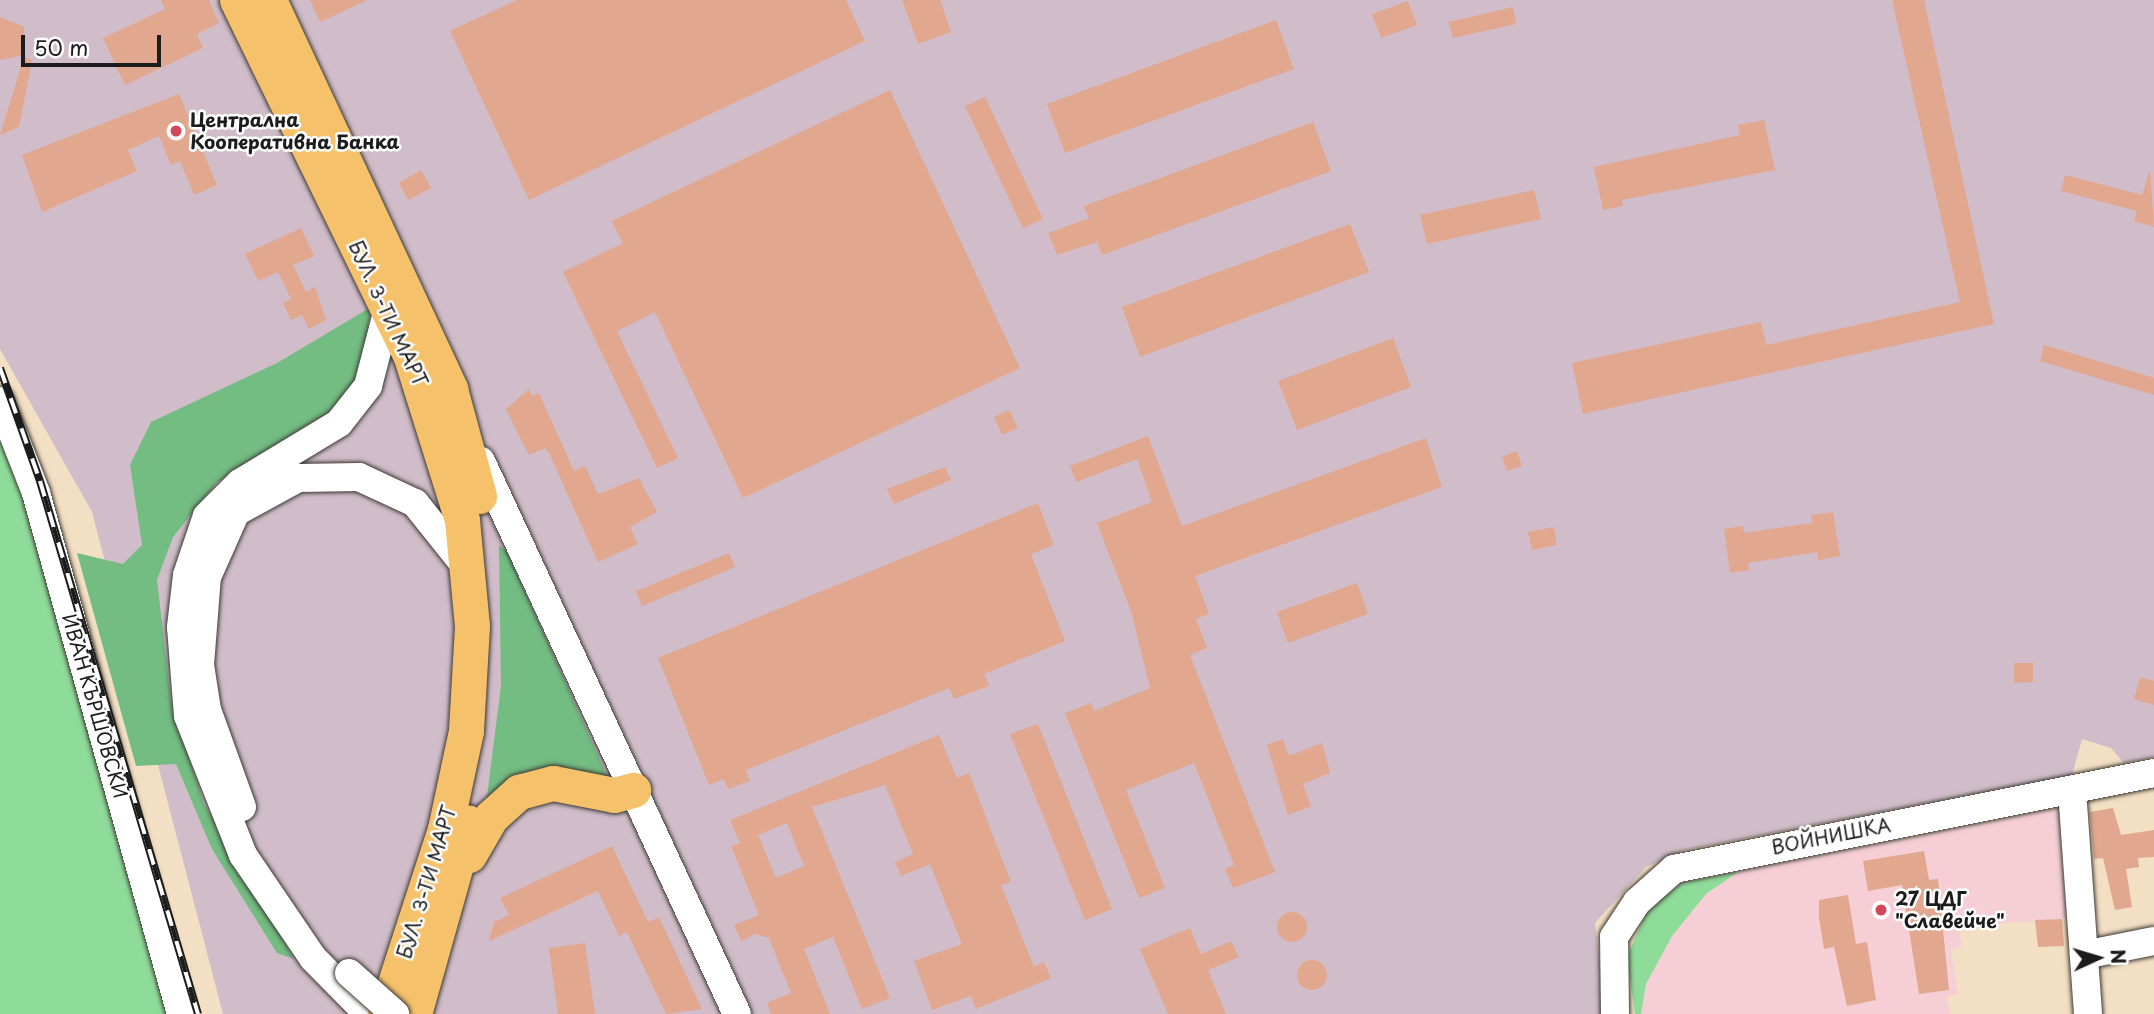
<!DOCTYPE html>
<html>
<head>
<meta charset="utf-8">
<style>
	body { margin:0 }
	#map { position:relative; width:2154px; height:1014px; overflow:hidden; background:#f3dfc3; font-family:"Playpen Sans",sans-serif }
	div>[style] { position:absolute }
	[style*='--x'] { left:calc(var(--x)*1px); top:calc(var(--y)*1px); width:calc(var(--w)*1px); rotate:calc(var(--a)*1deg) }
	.built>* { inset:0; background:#f6cfd6 }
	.industrial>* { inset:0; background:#d1bdc9 }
	.green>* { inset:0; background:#8fdc9a }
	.forest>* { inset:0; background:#73bc82 }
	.building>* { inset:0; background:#e2a78f }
	.round { border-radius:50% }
	.roads { filter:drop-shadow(0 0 2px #3c3935) drop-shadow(0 0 2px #3c3935) }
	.minor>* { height:28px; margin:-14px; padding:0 14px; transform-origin:14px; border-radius:14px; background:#fff }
	.major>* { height:35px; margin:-17.5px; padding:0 17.5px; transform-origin:17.5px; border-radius:17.5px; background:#f5c16b }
	.rail>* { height:8px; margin-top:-4px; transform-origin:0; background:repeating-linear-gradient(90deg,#fff 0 16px,#1c1c1c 0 32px); box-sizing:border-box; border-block:2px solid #1c1c1c }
	.bridges { filter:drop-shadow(0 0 2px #3c3935) drop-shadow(0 0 2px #3c3935) }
	.minor-bridge>* { height:28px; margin:-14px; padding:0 14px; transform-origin:14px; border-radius:14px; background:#fff }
	.dots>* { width:19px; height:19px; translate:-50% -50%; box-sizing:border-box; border:4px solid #fff; border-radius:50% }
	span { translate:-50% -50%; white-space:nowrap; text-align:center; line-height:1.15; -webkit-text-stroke:5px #fff; paint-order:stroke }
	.poi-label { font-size:19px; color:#1c1c1c; font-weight:700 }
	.left { translate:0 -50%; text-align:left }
	.street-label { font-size:19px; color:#1c1c1c }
	.north { position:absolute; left:2063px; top:923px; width:70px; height:70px; -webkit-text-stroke:5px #fff; paint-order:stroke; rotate:86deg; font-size:19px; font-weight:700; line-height:28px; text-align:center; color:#1c1c1c }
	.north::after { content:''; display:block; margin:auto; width:24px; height:32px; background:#1c1c1c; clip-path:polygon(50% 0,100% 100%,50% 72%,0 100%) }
	.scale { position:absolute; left:21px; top:35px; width:140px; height:32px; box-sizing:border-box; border:4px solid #1c1c1c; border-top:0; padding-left:9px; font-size:21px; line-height:24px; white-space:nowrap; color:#1c1c1c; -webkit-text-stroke:5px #fff; paint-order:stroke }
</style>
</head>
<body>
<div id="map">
	<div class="built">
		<i style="clip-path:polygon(2061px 808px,2071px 918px,1959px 927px,1962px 947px,1951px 949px,1958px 994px,1947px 996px,1950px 1014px,1641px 1014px,1646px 984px,1672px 936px,1706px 894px,1738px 872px)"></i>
	</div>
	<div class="industrial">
		<i style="clip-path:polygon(0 0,2154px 0,2154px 757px,2124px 763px,2111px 748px,2082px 739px,2072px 775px,1684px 850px,1646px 867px,1595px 923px,1606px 1014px,223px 1014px,92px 512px,0 349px)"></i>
	</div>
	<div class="green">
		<i style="clip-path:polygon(0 425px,26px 496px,173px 1014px,0 1014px)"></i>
		<i style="clip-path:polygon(1738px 872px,1706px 894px,1672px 936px,1646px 984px,1641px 1014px,1635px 1014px,1627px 957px,1647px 911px,1681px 883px)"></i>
	</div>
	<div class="forest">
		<i style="clip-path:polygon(371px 307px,360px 376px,343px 402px,313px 429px,217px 482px,173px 537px,157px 580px,171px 702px,204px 804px,294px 959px,277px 953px,212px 849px,176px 764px,136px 766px,77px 553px,123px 564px,142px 545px,130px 465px,151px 422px,277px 363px)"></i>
		<i style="clip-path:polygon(499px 546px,507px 551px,608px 778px,486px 804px,501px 686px)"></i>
	</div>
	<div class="building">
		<i style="clip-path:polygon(161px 0,209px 0,219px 23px,197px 34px,203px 48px,125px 85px,103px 38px,165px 9px)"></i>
		<i style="clip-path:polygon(310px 0,367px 0,320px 22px)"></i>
		<i style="clip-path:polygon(517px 0,846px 0,865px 41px,529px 200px,450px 31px)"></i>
		<i style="clip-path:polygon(902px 0,940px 0,951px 32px,918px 44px)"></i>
		<i style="clip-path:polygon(1892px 0,1924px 0,1994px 324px,1583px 414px,1572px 363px,1761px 322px,1766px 345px,1960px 302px)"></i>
		<i style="clip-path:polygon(1408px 1px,1417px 25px,1381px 38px,1372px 14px)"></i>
		<i style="clip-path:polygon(1513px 7px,1516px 24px,1453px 38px,1449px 22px)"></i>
		<i style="clip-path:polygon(0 17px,24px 27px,25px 55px,0 60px)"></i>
		<i style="clip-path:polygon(1276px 20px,1294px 69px,1065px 153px,1047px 104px)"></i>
		<i style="clip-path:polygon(24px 57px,32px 60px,19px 127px,0 135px)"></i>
		<i style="clip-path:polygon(890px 90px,1020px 368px,743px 498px,655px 312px,617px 331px,678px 458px,657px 468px,563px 272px,623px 243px,612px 221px)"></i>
		<i style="clip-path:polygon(179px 94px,217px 185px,194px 195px,180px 161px,171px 165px,159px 136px,128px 150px,137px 171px,42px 212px,22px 155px)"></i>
		<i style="clip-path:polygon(985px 97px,1043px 219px,1023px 228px,965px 106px)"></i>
		<i style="clip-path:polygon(1764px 120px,1775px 170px,1622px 200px,1623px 206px,1603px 210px,1594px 167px,1740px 135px,1738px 125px)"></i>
		<i style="clip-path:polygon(1313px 122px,1331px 171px,1102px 255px,1097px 242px,1057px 255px,1048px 233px,1089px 218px,1084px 206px)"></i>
		<i style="clip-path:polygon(2150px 169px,2154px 227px,2134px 221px,2137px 211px,2061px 191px,2065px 175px,2142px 195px)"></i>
		<i style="clip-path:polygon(421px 170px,431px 188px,408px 200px,399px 183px)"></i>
		<i style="clip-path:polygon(1534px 190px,1541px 219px,1427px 244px,1420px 215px)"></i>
		<i style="clip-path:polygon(1350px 224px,1369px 272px,1140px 357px,1122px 307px)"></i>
		<i style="clip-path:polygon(301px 228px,314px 256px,293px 265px,306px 292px,315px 287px,326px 320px,309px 329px,302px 315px,291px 320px,283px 303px,291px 299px,278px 272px,258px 281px,245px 254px)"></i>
		<i style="clip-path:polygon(1393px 338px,1411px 387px,1297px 430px,1278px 381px)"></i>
		<i style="clip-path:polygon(2044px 345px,2154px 378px,2154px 395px,2040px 361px)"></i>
		<i style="clip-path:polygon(529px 389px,532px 396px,539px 393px,574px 471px,585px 466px,598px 494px,639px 478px,657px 512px,630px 527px,638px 544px,598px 562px,549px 453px,545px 448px,529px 455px,506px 409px)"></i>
		<i style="clip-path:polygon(1009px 410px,1018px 428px,1002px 435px,994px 417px)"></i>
		<i style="clip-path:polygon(1148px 436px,1182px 526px,1426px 438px,1442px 487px,1195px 576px,1209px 614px,1196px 619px,1207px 648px,1190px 655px,1275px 872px,1233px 888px,1225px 869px,1234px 865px,1194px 763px,1126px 790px,1165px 888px,1139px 898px,1065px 713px,1091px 703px,1094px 711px,1150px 688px,1131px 611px,1097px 523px,1152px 502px,1137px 459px,1076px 482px,1070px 466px)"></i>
		<i style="clip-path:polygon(1517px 451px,1522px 466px,1507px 471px,1502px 457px)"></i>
		<i style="clip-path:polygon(945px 467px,951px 480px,894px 504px,887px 489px)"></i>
		<i style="clip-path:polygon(1038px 503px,1054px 545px,1031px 554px,1065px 641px,984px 674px,989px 686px,954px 699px,949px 688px,746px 770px,750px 781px,728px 789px,724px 779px,709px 785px,658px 658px)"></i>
		<i style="clip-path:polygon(1833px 512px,1840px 556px,1818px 560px,1817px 552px,1748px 563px,1750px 570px,1730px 573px,1724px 529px,1743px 526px,1744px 533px,1812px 523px,1811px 515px)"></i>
		<i style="clip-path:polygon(1554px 527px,1557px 545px,1532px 550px,1528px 532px)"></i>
		<i style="clip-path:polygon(729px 553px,735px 567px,642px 606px,636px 591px)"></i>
		<i style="clip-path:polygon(1357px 583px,1368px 614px,1288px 643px,1277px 612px)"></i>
		<i style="clip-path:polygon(2014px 663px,2033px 663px,2033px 682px,2014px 683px)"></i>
		<i style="clip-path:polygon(2140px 677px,2154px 681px,2154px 705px,2134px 699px)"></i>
		<i style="clip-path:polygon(1038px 724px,1112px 909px,1085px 920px,1010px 734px)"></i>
		<i style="clip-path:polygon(evenodd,939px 735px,957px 778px,969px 773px,1011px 882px,1001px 885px,1034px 967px,1044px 962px,1051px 978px,976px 1009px,971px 996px,932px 1010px,914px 961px,962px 944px,930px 864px,901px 876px,895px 862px,913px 854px,885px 785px,812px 807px,890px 998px,862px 1009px,833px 937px,804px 949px,830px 1014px,771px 1014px,767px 1003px,791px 993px,769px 938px,755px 934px,741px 941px,734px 925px,759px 915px,731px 846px,740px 843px,730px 820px,939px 735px,787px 823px,804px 866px,776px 878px,758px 835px,787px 823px)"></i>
		<i style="clip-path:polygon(1283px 739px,1289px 756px,1322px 743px,1330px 773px,1303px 784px,1311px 806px,1288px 815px,1267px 745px)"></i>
		<i style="clip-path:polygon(2113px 808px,2121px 835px,2154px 830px,2154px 857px,2138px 858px,2139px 867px,2126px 869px,2132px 907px,2115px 910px,2103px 858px,2094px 859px,2090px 812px)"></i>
		<i style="clip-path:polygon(612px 846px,648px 922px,659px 917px,702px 1009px,666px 1014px,627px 932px,619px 936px,598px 891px,489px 941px,494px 922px,509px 915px,500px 898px)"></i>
		<i style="clip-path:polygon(1924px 851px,1929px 880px,1938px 879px,1949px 990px,1919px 994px,1902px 885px,1868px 891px,1863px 861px)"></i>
		<i style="clip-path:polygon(1848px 895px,1856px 944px,1867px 942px,1876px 1000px,1847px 1006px,1834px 947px,1824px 949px,1819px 918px,1819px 900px)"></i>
		<i class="round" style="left:1277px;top:912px;width:30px;height:30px"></i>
		<i style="clip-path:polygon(2062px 919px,2064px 946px,2038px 947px,2035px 920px)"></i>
		<i style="clip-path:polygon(1190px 928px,1201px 954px,1231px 941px,1239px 957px,1208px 970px,1226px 1014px,1168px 1014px,1140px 949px)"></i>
		<i style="clip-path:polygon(585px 943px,595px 1014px,558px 1014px,549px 948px)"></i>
		<i class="round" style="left:1297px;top:960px;width:30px;height:30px"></i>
	</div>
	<div class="roads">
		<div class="minor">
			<i style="--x:0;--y:401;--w:99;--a:68.6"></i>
			<i style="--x:36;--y:493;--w:541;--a:74.45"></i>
			<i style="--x:481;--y:461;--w:609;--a:65.16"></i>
			<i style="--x:2072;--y:790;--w:225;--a:85.9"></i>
			<i style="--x:242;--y:807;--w:103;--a:-109.8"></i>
			<i style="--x:207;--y:710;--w:46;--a:-98.8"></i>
			<i style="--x:200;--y:665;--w:88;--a:-85.5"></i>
			<i style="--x:207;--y:577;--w:71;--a:-66"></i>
			<i style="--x:236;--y:512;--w:71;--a:-28.7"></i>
			<i style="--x:298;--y:478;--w:61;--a:-0.9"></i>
			<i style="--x:359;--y:477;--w:62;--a:24.9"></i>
			<i style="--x:415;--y:503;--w:82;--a:51.4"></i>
			<i style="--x:2084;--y:955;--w:71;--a:-11.3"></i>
			<i style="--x:368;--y:1014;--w:78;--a:-134.5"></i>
			<i style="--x:313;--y:958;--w:125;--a:-124.2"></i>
			<i style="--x:243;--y:855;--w:149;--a:-111.6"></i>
			<i style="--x:188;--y:716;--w:89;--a:-94.5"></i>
			<i style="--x:181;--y:627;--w:52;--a:-83.4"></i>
			<i style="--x:187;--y:575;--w:62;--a:-71.3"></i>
			<i style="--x:207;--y:516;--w:47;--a:-45"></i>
			<i style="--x:240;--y:483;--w:116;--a:-31.2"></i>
			<i style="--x:339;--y:423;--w:47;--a:-51.9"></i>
			<i style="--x:368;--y:386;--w:80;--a:-75.4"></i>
			<i style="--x:1615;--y:1014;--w:77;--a:-90.7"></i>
			<i style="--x:1614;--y:937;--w:42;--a:-56.7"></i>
			<i style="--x:1637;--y:902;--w:50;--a:-41.7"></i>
			<i style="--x:1674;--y:869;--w:490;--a:-11.3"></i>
		</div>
		<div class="major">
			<i style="--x:237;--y:0;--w:394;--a:64"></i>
			<i style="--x:410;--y:354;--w:174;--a:72.6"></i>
			<i style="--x:462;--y:520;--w:106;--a:84.6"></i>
			<i style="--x:472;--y:626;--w:105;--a:93.3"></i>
			<i style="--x:466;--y:731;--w:100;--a:102.1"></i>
			<i style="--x:445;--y:829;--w:194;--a:108"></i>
			<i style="--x:269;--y:0;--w:429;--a:65"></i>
			<i style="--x:450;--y:389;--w:111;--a:74.8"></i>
			<i style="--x:469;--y:855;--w:44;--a:-59.9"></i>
			<i style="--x:491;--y:817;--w:38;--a:-42"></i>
			<i style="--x:519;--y:792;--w:35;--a:-15"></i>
			<i style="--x:553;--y:783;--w:62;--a:11.1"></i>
			<i style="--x:614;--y:795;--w:20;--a:-15"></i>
			<i style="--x:414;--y:1014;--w:199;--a:-74.3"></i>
		</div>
	</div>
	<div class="rail">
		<i style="--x:0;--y:368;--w:120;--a:70.5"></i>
		<i style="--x:40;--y:481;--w:556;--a:73.49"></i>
	</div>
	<div class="bridges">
		<div class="minor-bridge">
			<i style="--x:349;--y:973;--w:62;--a:41.7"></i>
		</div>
	</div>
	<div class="dots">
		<i style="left:176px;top:131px;background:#d1495b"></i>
		<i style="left:1881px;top:910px;background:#d1495b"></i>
	</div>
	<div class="poi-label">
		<span class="left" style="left:190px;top:131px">Централна<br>Кооперативна Банка</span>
		<span class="left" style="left:1895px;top:910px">27 ЦДГ<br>"Славейче"</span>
	</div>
	<div class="street-label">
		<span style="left:388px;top:314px;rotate:65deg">БУЛ. 3-ТИ МАРТ</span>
		<span style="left:95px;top:706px;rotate:74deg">ИВАН КЪРШОВСКИ</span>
		<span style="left:1831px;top:836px;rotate:-11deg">ВОЙНИШКА</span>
		<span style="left:427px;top:882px;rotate:-73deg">БУЛ. 3-ТИ МАРТ</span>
	</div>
	<div class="north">N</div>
	<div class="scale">50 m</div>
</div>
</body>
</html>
